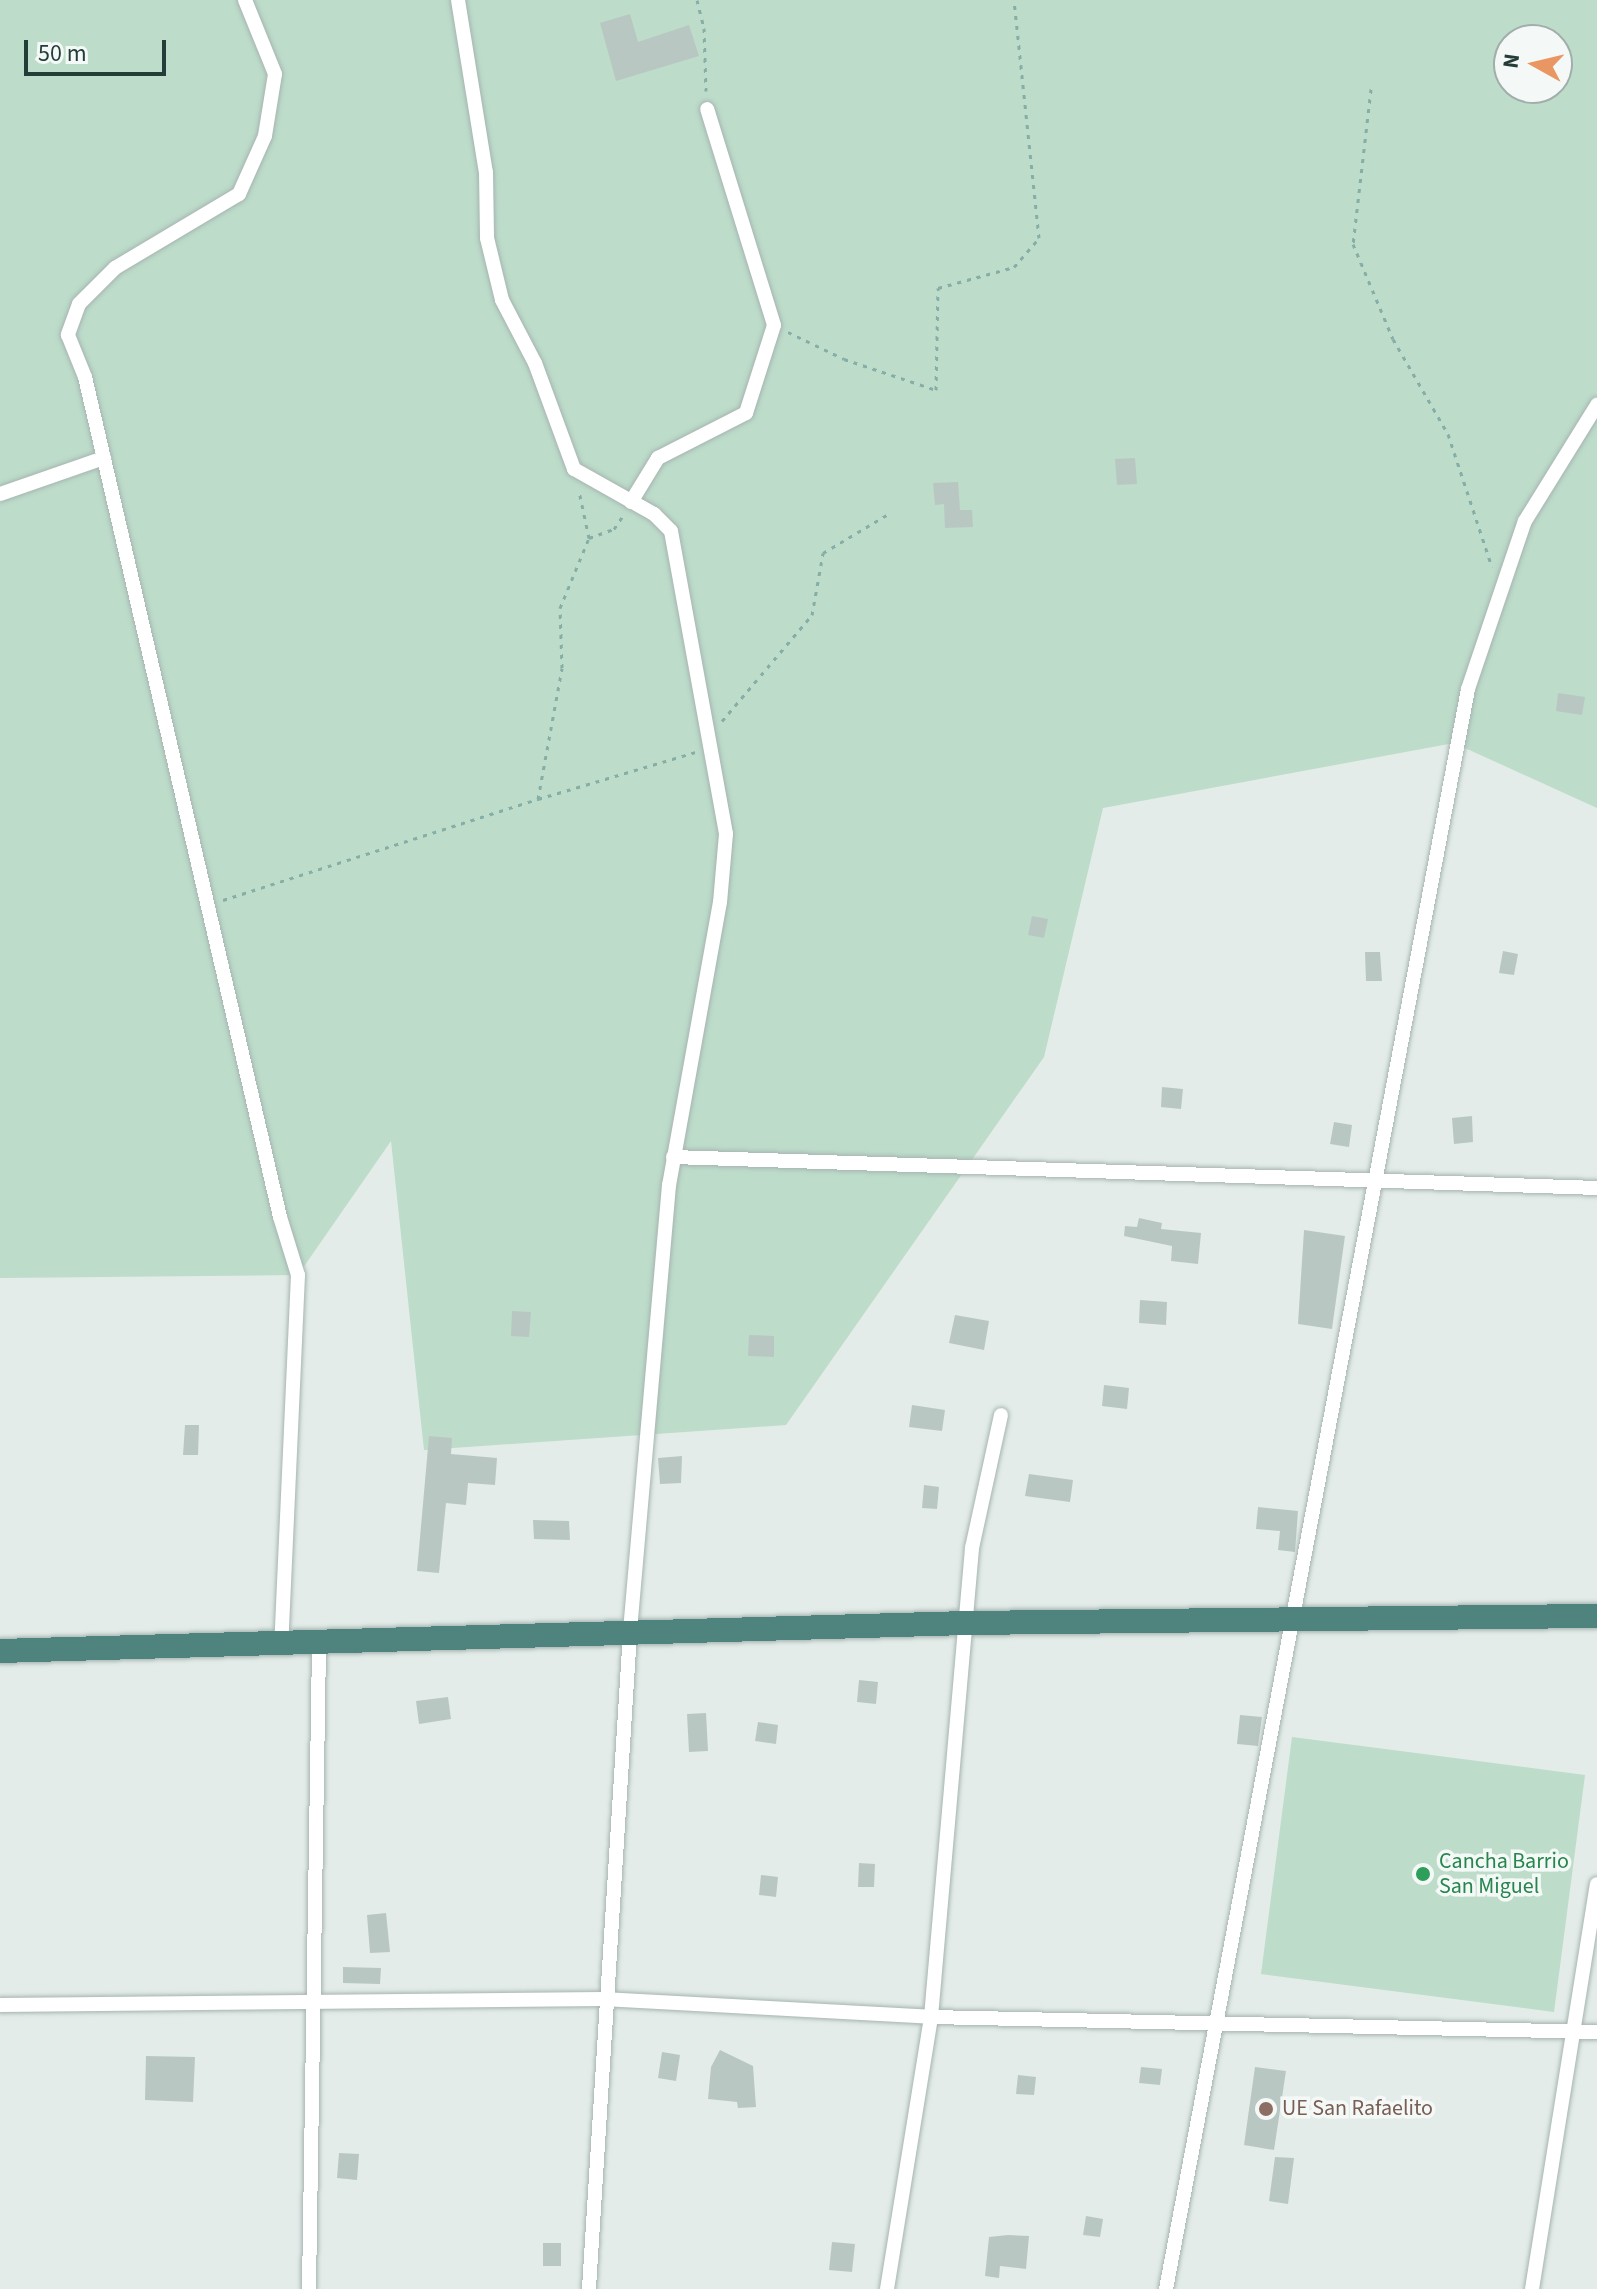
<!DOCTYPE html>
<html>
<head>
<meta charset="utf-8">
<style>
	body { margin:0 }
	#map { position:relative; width:1597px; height:2289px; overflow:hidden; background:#e3ece9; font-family:"Source Sans 3",sans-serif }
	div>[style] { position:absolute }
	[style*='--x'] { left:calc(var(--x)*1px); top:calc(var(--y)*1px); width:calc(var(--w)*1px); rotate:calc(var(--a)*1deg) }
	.green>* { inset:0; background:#bddcca }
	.building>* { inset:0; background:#b9c7c3 }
	.path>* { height:3px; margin-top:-1.5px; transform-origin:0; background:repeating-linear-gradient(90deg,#85aea6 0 4px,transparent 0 10px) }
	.roads { filter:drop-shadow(0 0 2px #a6b4b1) drop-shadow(0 0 2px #a6b4b1) }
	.minor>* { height:14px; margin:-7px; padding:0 7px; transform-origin:7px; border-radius:7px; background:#fff }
	.trunk>* { height:24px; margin:-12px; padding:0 12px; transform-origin:12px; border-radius:12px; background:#4e837e }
	.dots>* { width:22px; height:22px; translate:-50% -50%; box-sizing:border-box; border:4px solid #f4f9f7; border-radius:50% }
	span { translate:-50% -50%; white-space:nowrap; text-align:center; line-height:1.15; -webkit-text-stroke:7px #f4f9f7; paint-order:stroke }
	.leisure-label { font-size:22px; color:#27864d }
	.left { translate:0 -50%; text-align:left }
	.education-label { font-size:22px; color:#785e54 }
	.north { position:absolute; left:1493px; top:24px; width:80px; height:80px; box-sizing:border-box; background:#f4f9f7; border:2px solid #a1aeab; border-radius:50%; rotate:278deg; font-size:22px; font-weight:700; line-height:32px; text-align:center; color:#243d39 }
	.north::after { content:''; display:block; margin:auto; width:28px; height:36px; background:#ea9663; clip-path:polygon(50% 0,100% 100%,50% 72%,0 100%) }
	.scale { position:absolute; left:24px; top:40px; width:142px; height:36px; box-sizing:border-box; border:4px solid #243d39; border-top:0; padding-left:10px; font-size:24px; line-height:28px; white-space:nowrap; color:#243d39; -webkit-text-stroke:6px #f4f9f7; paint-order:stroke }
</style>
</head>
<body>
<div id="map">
	<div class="green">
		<i style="clip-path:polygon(evenodd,0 0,1597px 0,1597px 808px,1454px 743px,1103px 808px,1044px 1057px,786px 1425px,424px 1450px,391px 1141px,298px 1275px,0 1278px,0 0,1509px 40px,1557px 40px,1557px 88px,1509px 88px,1509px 40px)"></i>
		<i style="clip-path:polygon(1292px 1737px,1585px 1775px,1554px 2012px,1261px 1974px)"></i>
	</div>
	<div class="building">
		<i style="clip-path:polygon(630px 14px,638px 42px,689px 25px,699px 56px,616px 81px,600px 23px)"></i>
		<i style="clip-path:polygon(1135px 458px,1137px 484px,1117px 485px,1115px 459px)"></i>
		<i style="clip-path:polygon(958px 482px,960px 510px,972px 510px,973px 527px,945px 528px,944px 504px,935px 505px,933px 483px)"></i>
		<i style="clip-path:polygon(1558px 693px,1585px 697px,1582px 715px,1556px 711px)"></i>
		<i style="clip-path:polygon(1032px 916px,1048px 919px,1044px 938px,1028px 935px)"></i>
		<i style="clip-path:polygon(1503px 951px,1518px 954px,1514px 975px,1499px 973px)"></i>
		<i style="clip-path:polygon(1365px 952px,1380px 952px,1382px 981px,1366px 981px)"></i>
		<i style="clip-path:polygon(1162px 1087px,1183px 1089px,1181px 1109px,1161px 1107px)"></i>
		<i style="clip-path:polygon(1472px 1116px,1473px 1142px,1454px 1144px,1452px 1118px)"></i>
		<i style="clip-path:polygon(1334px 1122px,1352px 1125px,1349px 1147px,1330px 1144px)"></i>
		<i style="clip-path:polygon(1139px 1218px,1162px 1223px,1161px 1229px,1201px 1233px,1198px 1264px,1171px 1261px,1172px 1246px,1124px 1236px,1125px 1226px,1137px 1227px)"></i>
		<i style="clip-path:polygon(1304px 1230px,1345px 1236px,1332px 1329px,1298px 1324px)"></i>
		<i style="clip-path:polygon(1140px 1300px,1167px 1302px,1166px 1325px,1139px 1323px)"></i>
		<i style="clip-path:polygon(512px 1311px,531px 1312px,529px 1337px,511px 1336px)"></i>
		<i style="clip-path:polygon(955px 1315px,989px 1321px,984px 1350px,949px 1343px)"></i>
		<i style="clip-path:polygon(749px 1335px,774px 1336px,774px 1357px,748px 1356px)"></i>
		<i style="clip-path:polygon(1104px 1385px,1129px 1388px,1127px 1409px,1102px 1406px)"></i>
		<i style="clip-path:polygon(912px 1405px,945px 1410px,942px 1431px,909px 1427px)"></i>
		<i style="clip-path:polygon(185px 1425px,199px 1425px,198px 1455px,183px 1455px)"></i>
		<i style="clip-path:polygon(429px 1436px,452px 1438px,451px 1454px,497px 1458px,495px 1485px,468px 1483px,466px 1505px,446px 1503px,439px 1573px,417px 1571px)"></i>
		<i style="clip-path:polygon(682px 1456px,681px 1483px,660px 1484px,658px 1458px)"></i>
		<i style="clip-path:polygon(1029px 1474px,1073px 1480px,1070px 1502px,1025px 1496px)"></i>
		<i style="clip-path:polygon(924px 1485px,939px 1487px,937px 1509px,922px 1508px)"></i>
		<i style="clip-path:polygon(1258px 1507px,1298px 1511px,1295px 1552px,1278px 1550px,1280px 1531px,1256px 1529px)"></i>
		<i style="clip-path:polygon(533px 1520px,569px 1521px,570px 1540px,534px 1539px)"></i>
		<i style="clip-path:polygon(859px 1680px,878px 1682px,876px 1704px,857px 1702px)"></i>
		<i style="clip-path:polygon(448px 1697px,451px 1719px,419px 1724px,416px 1701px)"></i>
		<i style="clip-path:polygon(706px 1713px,708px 1751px,689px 1752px,687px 1714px)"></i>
		<i style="clip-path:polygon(1240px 1715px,1262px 1717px,1258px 1746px,1237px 1744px)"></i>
		<i style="clip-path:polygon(758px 1722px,778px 1725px,776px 1744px,755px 1741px)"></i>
		<i style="clip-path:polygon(859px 1863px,875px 1864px,874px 1887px,858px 1887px)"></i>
		<i style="clip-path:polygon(761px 1875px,778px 1877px,776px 1897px,759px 1895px)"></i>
		<i style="clip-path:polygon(386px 1913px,390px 1952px,370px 1953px,367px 1915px)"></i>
		<i style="clip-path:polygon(343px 1967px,381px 1968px,380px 1984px,343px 1983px)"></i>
		<i style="clip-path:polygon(720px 2050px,753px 2066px,756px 2107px,738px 2108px,737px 2102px,708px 2099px,711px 2067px)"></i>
		<i style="clip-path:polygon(662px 2052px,680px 2055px,676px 2081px,658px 2078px)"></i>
		<i style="clip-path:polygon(146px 2056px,195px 2057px,193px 2102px,145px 2100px)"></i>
		<i style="clip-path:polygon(1141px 2067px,1162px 2069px,1160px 2085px,1139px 2083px)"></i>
		<i style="clip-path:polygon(1255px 2067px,1286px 2071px,1274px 2150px,1244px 2145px)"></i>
		<i style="clip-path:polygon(1018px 2075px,1036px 2077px,1034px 2095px,1016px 2094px)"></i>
		<i style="clip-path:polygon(339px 2153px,359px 2154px,357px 2180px,337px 2178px)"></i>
		<i style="clip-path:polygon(1275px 2157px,1294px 2158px,1288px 2204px,1269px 2201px)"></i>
		<i style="clip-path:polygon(1086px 2216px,1103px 2219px,1100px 2237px,1083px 2235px)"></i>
		<i style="clip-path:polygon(1008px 2235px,1029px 2236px,1026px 2269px,1000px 2266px,999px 2278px,985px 2276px,989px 2237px)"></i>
		<i style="clip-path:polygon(832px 2242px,855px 2244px,852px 2272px,829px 2270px)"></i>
		<i style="clip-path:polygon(543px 2243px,561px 2243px,561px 2266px,543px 2266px)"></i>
	</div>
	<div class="path">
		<i style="--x:697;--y:0;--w:29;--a:76"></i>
		<i style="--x:704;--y:28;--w:63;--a:88.2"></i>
		<i style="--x:1371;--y:89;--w:156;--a:96.6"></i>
		<i style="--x:1353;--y:244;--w:103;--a:67.2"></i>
		<i style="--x:1393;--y:339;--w:110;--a:59.9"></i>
		<i style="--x:1448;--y:434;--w:140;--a:71.7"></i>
		<i style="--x:788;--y:332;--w:62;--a:25.7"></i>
		<i style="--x:844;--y:359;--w:97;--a:18.6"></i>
		<i style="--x:936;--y:390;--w:102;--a:-88.9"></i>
		<i style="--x:938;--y:288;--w:79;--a:-15.4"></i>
		<i style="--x:1014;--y:267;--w:38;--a:-49"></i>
		<i style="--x:1039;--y:238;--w:239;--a:-96"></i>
		<i style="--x:589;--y:538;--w:27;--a:-20"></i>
		<i style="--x:614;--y:529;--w:18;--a:-56"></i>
		<i style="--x:722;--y:721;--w:139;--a:-49.7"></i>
		<i style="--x:812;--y:615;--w:63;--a:-79.9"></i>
		<i style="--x:823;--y:553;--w:78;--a:-30.8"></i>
		<i style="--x:538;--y:799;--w:165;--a:-16.6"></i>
		<i style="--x:223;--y:900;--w:331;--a:-17.8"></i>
		<i style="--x:538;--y:799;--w:133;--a:-79.6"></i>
		<i style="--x:562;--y:668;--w:60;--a:-91.9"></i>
		<i style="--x:560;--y:608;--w:76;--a:-67.5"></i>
		<i style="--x:589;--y:538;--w:48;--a:-102"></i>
	</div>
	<div class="roads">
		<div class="minor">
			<i style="--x:245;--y:0;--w:80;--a:67.9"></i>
			<i style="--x:275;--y:74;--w:63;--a:99.2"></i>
			<i style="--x:265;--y:136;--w:64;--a:114.1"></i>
			<i style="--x:239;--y:194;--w:144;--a:149.2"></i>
			<i style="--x:115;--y:268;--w:51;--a:135"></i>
			<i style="--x:79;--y:304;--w:33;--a:110"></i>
			<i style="--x:68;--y:335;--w:45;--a:68"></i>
			<i style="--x:85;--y:377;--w:862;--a:76.93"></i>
			<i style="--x:280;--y:1217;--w:61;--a:72.8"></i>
			<i style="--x:298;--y:1275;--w:372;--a:92.6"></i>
			<i style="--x:458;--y:0;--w:174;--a:80.8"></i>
			<i style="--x:486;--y:172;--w:66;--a:89.1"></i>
			<i style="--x:487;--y:238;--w:64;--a:76.4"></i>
			<i style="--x:502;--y:300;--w:71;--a:62.4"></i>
			<i style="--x:535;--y:363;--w:113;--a:69.8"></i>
			<i style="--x:574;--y:469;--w:92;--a:29.4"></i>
			<i style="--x:654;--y:514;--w:24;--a:45"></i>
			<i style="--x:671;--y:531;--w:308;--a:79.7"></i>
			<i style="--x:726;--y:834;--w:68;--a:95"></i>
			<i style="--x:720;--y:902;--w:288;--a:100.2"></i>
			<i style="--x:669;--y:1185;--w:450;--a:95"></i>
			<i style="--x:630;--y:1633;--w:657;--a:93.58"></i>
			<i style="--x:0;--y:494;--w:110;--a:-19.1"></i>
			<i style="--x:631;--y:502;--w:52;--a:-58.5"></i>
			<i style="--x:658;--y:458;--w:99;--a:-27.1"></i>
			<i style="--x:746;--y:413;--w:92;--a:-72.3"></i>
			<i style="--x:774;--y:325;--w:226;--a:-107.2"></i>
			<i style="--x:673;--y:1157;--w:925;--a:1.92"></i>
			<i style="--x:0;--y:2005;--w:603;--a:-0.57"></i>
			<i style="--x:603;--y:1999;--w:328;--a:3.1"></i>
			<i style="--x:931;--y:2017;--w:666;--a:1.29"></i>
			<i style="--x:309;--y:2289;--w:647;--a:-89.11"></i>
			<i style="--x:887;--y:2289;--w:276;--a:-80.8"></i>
			<i style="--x:931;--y:2017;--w:471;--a:-85"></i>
			<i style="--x:972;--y:1548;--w:136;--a:-77.7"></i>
			<i style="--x:1166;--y:2289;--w:1628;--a:-79.31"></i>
			<i style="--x:1468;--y:689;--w:177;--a:-71.3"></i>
			<i style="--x:1525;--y:521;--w:137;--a:-58.2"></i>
			<i style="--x:1532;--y:2289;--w:410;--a:-80.9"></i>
		</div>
		<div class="trunk">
			<i style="--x:0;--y:1651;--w:966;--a:-1.66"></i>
			<i style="--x:966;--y:1623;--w:631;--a:-0.64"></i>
		</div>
	</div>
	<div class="dots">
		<i style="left:1423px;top:1874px;background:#2e9e5b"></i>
		<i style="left:1266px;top:2109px;background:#8d6e63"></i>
	</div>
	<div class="leisure-label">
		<span class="left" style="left:1439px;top:1874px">Cancha Barrio<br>San Miguel</span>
	</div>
	<div class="education-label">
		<span class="left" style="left:1282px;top:2109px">UE San Rafaelito</span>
	</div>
	<div class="north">N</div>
	<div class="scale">50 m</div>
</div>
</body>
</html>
